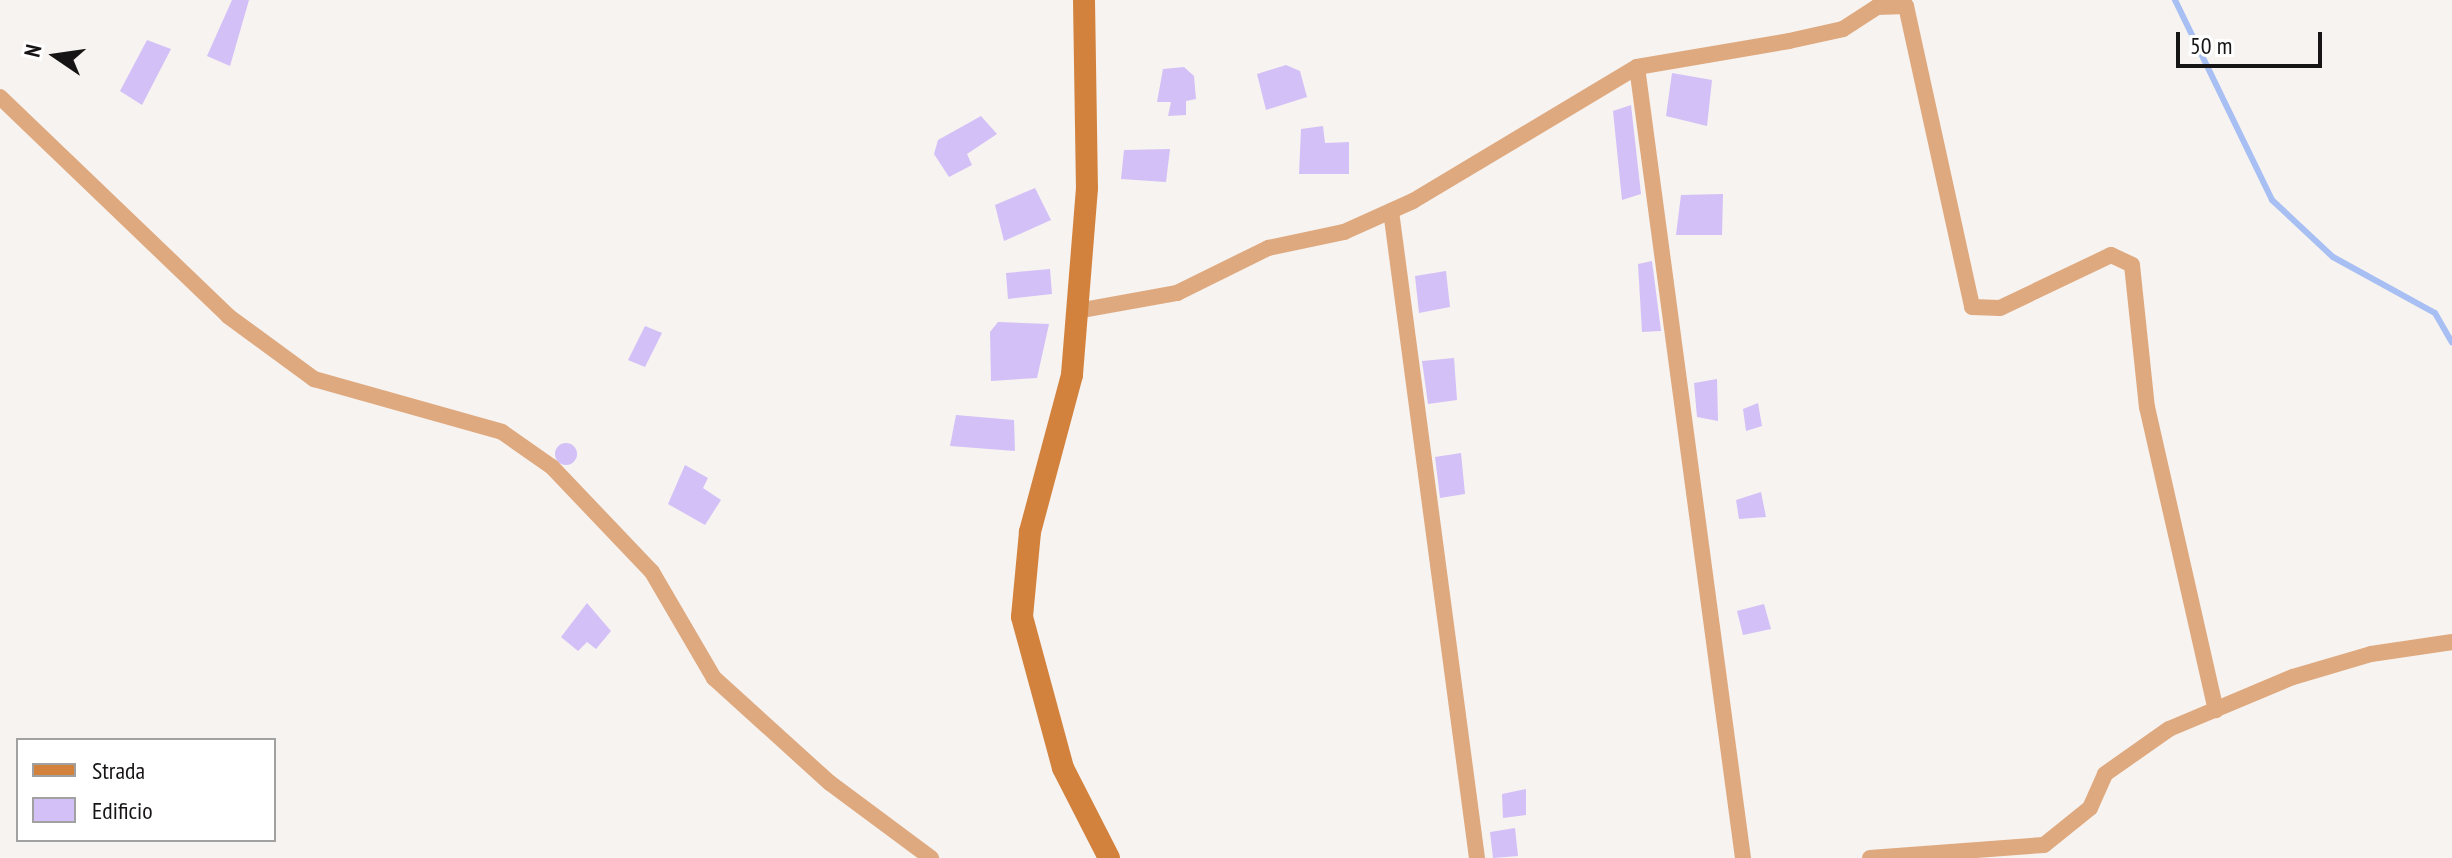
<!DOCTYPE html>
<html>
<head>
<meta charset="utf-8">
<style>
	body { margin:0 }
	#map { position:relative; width:2452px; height:858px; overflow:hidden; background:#f7f3f0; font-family:"PT Sans Narrow",sans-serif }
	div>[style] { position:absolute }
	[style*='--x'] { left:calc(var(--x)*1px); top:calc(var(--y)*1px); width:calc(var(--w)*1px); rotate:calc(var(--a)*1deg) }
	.stream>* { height:6px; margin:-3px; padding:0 3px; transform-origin:3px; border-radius:3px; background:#a7bff3 }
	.building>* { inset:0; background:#d3c0f7 }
	.round { border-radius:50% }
	.minor>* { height:16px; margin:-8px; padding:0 8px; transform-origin:8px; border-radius:8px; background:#dfa97f }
	.secondary>* { height:22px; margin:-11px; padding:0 11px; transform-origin:11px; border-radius:11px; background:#d2823d }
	span { translate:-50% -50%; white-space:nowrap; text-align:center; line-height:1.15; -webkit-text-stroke:6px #fff; paint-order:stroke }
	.legend { position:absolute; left:16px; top:738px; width:260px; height:104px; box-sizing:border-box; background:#fff; border:2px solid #a2a1a1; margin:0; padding:10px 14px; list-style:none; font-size:24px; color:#161414 }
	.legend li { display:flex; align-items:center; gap:16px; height:40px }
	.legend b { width:40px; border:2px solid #a2a1a1 }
	.north { position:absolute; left:16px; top:16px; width:80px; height:80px; -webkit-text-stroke:6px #fff; paint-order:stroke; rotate:283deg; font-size:22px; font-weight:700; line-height:32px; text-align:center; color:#161414 }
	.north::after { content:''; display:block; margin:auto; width:28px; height:36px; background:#161414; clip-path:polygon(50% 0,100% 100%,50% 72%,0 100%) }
	.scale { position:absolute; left:2176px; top:32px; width:146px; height:36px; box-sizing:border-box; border:4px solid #161414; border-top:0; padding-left:10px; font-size:24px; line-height:28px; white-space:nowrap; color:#161414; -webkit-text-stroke:6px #fff; paint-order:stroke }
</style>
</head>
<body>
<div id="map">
	<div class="stream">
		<i style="--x:2175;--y:0;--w:222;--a:64.1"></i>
		<i style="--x:2272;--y:200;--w:83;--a:43.1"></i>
		<i style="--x:2333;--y:257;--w:116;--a:28.8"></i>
		<i style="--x:2435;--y:313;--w:34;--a:60"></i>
	</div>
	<div class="building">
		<i style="clip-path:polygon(232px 0,249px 0,230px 66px,207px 56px)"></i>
		<i style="clip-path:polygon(147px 40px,171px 49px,142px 105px,120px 91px)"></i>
		<i style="clip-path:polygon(1286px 65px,1300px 71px,1307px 97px,1266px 110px,1257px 74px)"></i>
		<i style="clip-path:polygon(1184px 67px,1194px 76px,1196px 99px,1186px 101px,1186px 115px,1168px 116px,1171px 102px,1157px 102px,1163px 69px)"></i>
		<i style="clip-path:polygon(1672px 73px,1712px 80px,1707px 126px,1666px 116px)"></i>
		<i style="clip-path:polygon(1631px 105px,1641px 194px,1622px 200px,1613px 111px)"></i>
		<i style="clip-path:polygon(981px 116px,997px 134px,967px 154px,972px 165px,949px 177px,934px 154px,938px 140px)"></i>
		<i style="clip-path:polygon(1323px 126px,1325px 143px,1349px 142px,1349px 174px,1299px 174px,1301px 129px)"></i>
		<i style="clip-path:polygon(1170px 149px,1166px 182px,1121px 179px,1124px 150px)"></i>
		<i style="clip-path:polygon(1035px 188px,1051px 220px,1004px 241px,995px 205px)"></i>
		<i style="clip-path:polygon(1723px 194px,1722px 235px,1676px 235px,1681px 195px)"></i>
		<i style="clip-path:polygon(1652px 261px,1661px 331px,1642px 332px,1638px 264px)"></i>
		<i style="clip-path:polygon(1050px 269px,1052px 294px,1008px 299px,1006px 273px)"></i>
		<i style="clip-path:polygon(1446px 271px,1450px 307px,1419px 313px,1415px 276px)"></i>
		<i style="clip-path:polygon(998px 322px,1049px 324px,1037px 378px,991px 381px,990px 332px)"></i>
		<i style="clip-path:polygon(645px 326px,662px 333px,645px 367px,628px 360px)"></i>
		<i style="clip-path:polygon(1454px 358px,1457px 400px,1428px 404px,1422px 361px)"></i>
		<i style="clip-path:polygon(1717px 379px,1718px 421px,1697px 417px,1694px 383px)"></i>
		<i style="clip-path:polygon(1758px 403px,1762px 426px,1746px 431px,1743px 409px)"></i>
		<i style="clip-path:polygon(956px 415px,1014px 420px,1015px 451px,950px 446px)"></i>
		<i class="round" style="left:555px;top:443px;width:22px;height:22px"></i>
		<i style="clip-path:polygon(1461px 453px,1465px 494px,1440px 498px,1435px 457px)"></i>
		<i style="clip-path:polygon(685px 465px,708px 478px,703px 488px,721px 500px,705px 525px,668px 504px)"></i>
		<i style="clip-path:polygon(1761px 492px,1766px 517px,1739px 519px,1736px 500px)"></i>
		<i style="clip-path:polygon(587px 603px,611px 631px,596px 649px,587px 642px,578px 651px,561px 637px)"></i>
		<i style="clip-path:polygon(1764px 604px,1771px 629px,1743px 635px,1737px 611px)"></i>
		<i style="clip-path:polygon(1526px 789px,1526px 815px,1503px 818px,1502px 794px)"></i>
		<i style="clip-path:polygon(1515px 828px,1518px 856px,1493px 858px,1490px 832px)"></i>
	</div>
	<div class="minor">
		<i style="--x:1637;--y:67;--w:798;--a:82.37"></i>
		<i style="--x:0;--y:97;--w:316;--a:43.8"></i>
		<i style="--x:228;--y:316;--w:107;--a:36.2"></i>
		<i style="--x:314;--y:379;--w:195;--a:15.7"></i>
		<i style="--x:502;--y:432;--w:61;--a:35"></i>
		<i style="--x:552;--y:467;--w:145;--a:46.4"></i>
		<i style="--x:652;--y:572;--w:123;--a:59.7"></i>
		<i style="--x:714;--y:678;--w:156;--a:42.2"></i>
		<i style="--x:830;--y:783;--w:126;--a:36.6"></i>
		<i style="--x:1391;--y:211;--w:653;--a:82.43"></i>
		<i style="--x:1077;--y:311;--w:102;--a:-10.2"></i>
		<i style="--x:1177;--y:293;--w:102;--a:-26.3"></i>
		<i style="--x:1268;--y:248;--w:78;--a:-11.9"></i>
		<i style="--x:1344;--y:232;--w:76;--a:-24.2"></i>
		<i style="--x:1413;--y:201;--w:261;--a:-30.9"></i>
		<i style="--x:1637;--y:67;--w:154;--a:-9.7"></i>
		<i style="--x:1789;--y:41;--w:55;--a:-12.5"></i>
		<i style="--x:1843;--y:29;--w:40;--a:-32.9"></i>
		<i style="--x:1877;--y:7;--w:29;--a:-2"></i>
		<i style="--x:1906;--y:6;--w:308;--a:77.6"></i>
		<i style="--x:1972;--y:307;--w:28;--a:2"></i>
		<i style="--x:2000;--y:308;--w:123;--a:-25.5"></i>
		<i style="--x:2111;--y:255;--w:23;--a:25"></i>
		<i style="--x:2132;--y:265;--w:143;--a:84"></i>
		<i style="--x:2147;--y:407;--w:311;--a:77.2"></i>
		<i style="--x:1870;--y:858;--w:174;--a:-4.3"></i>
		<i style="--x:2044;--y:845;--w:59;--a:-38.8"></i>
		<i style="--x:2090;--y:808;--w:37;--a:-66"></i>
		<i style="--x:2105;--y:774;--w:78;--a:-35.1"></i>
		<i style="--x:2169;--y:729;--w:134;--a:-22.8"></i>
		<i style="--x:2293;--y:677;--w:81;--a:-16.4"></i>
		<i style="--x:2371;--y:654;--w:82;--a:-8.4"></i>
	</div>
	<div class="secondary">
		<i style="--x:1084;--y:0;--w:188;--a:89.1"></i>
		<i style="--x:1087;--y:188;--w:188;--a:94.6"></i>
		<i style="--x:1072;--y:375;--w:163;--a:105"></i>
		<i style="--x:1030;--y:532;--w:85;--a:95.4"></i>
		<i style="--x:1022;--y:617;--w:156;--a:74.8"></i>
		<i style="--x:1063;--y:768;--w:101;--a:62.9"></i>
	</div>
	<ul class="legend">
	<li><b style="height:10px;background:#d2823d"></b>Strada</li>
	<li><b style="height:22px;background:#d3c0f7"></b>Edificio</li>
	</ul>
	<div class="north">N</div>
	<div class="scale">50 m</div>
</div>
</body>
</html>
